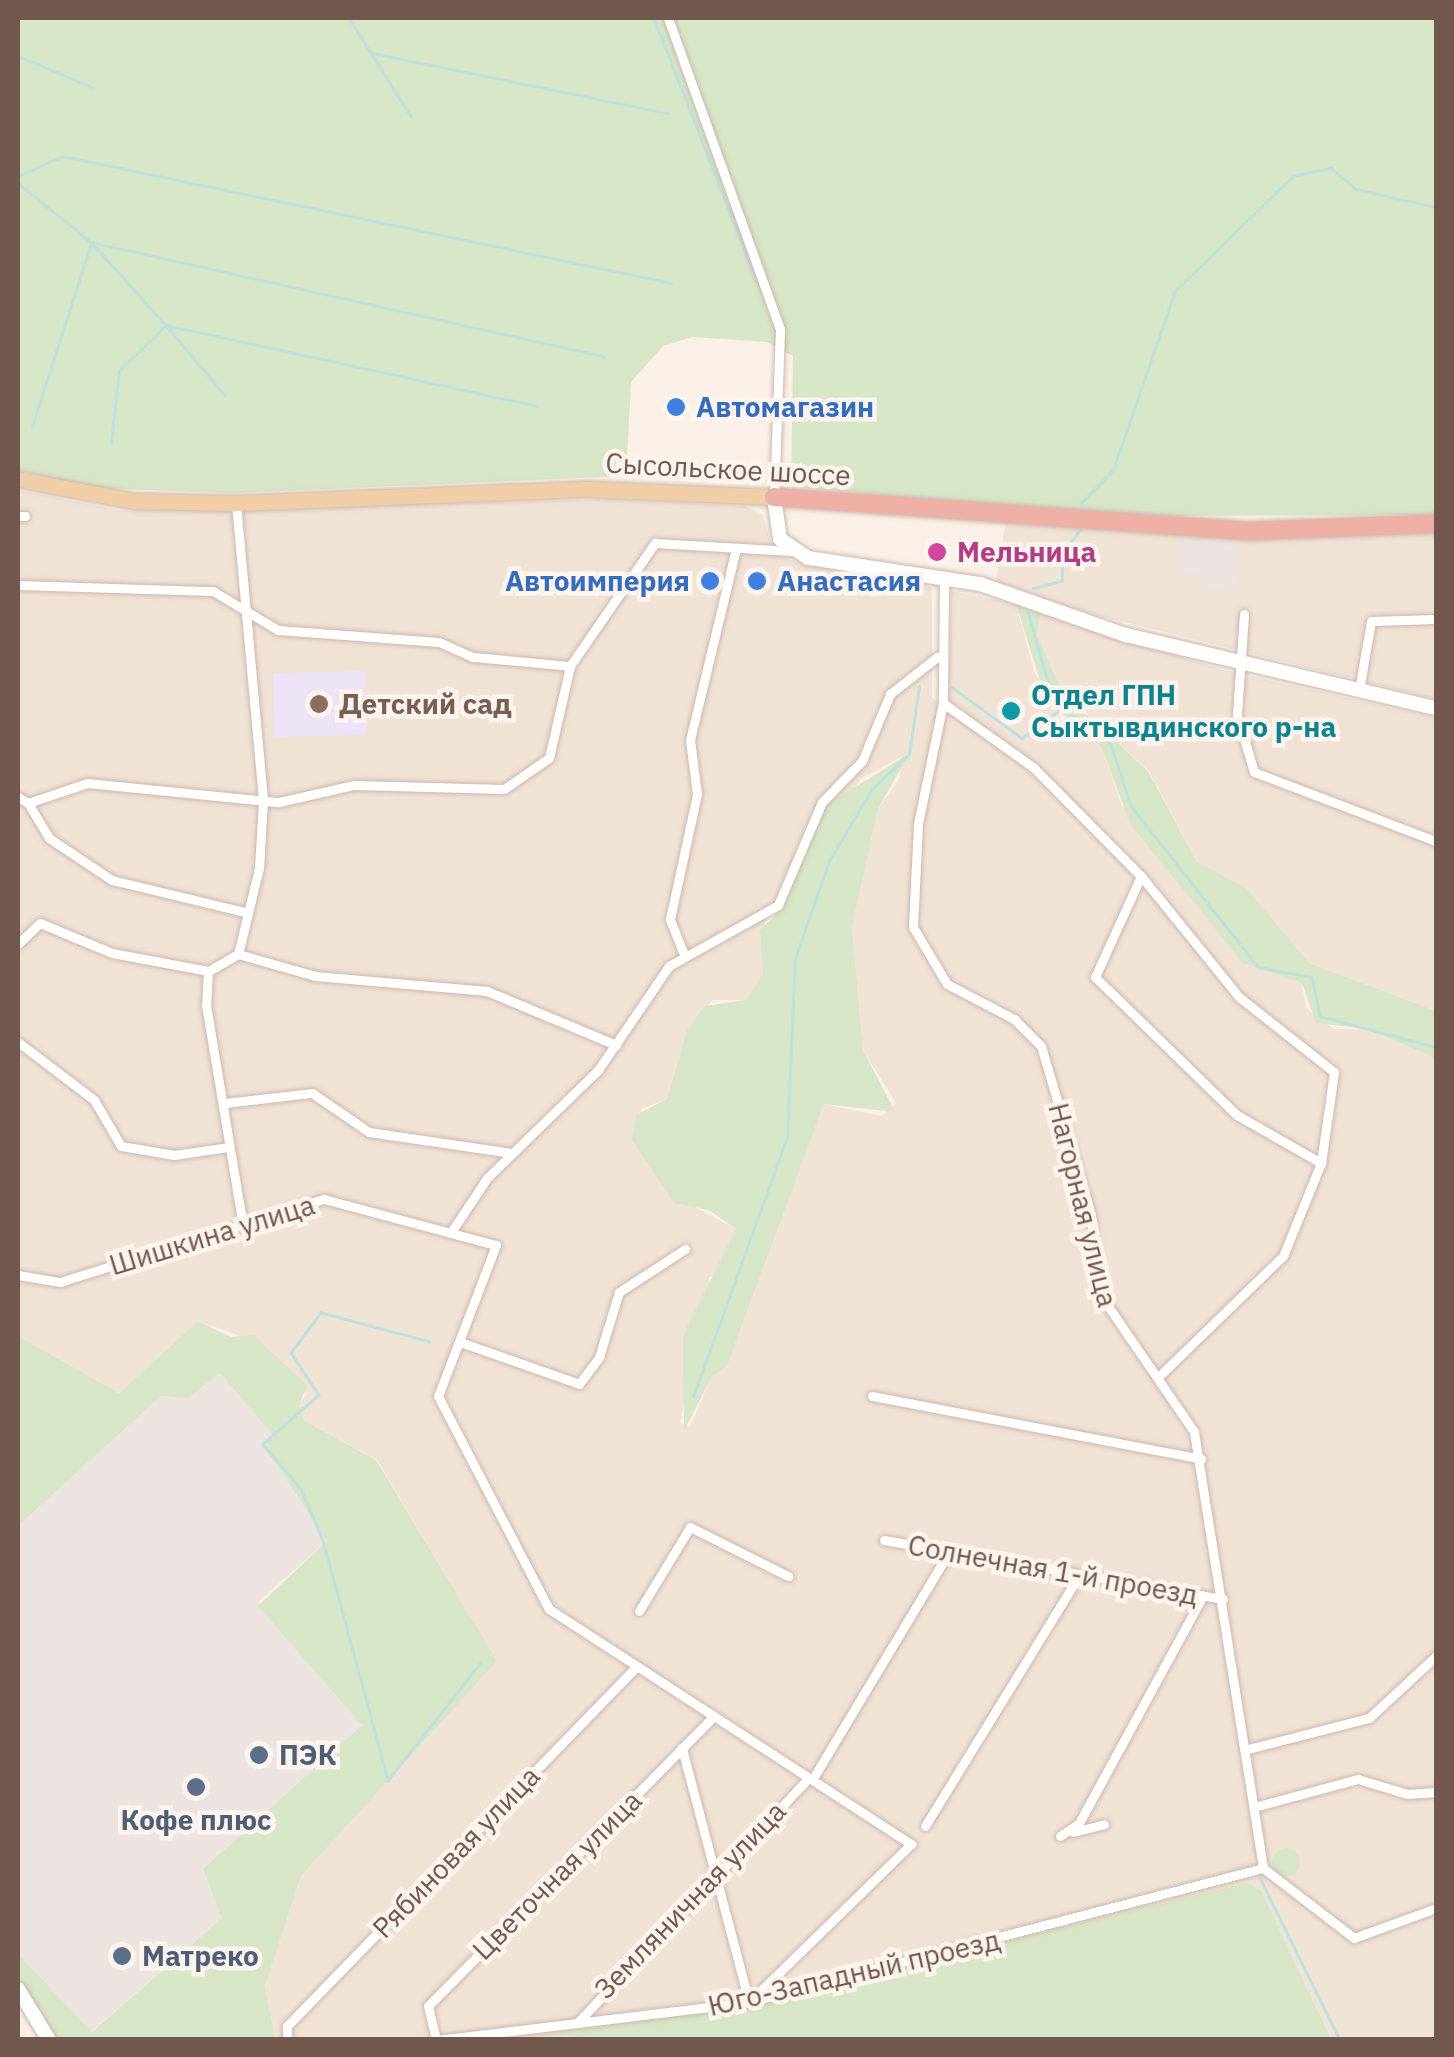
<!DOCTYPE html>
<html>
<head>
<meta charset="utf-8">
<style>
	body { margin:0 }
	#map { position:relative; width:1454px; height:2057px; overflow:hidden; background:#faf0e7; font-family:"IBM Plex Sans",sans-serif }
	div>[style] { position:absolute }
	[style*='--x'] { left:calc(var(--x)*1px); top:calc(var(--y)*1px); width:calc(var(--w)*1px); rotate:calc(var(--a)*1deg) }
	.residential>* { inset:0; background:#f1e2d6 }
	.industrial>* { inset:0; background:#ebe4e0 }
	.education>* { inset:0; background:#ede3f6 }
	.green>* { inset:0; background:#d7e6c7 }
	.round { border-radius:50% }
	.stream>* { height:2.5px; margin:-1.25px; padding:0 1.25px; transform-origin:1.25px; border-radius:1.25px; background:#bde0e1 }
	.roads { filter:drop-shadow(0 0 2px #cbb8ae) drop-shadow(0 0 2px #cbb8ae) }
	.street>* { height:9px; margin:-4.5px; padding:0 4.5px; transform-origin:4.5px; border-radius:4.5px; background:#fff }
	.secondary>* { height:14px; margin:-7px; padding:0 7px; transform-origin:7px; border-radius:7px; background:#fff }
	.primary>* { height:15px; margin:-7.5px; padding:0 7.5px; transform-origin:7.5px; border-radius:7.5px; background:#f2cea6 }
	.highway>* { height:18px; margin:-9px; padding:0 9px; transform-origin:9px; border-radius:9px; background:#eeb0a4 }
	.dots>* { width:28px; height:28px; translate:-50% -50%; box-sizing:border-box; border:5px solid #fdf5ed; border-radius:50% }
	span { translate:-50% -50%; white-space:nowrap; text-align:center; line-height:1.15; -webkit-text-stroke:9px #fdf5ed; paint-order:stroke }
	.shop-label { font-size:28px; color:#366cbe; font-weight:700 }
	.left { translate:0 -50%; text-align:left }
	.right { translate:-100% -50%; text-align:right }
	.street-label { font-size:28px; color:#71574e }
	.hotel-label { font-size:28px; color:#b23c85; font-weight:700 }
	.culture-label { font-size:28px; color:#0d838f; font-weight:700 }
	.education-label { font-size:28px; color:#785e54; font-weight:700 }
	.service-label { font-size:28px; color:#4e5e75; font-weight:700 }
	.frame { position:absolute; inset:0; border:20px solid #71574e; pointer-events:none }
</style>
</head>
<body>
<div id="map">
	<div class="residential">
		<i style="clip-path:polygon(evenodd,18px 490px,123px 511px,612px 499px,745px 506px,762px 514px,772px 546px,790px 560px,932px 587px,932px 697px,940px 705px,949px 696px,951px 591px,1016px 604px,1034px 671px,1062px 720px,1102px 748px,1122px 806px,1302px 983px,1306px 1008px,1334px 1029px,1369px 1029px,1436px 1059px,1436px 2039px,275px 2039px,265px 1986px,301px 1876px,496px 1661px,377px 1460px,305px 1421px,299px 1405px,307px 1393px,238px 1335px,198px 1321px,119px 1393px,18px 1336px,18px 490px,901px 757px,900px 778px,878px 809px,852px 927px,863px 1050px,896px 1103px,882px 1116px,824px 1104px,727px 1366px,712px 1375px,690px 1427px,680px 1423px,710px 1277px,721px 1275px,736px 1229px,667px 1192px,641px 1109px,667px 1099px,687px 1030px,713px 1000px,747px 1000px,763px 973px,765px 921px,861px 779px,901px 757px)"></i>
		<i style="clip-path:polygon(1006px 520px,1436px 529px,1436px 699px,1084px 612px,996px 581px)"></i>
		<i style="clip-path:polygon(1041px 613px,1223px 670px,1436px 718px,1436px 1011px,1309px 963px,1197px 862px,1149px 771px,1062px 691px,1037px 635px)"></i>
	</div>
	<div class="industrial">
		<i style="clip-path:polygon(1177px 538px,1241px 543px,1238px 592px,1201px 589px,1201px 574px,1175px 572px)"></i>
		<i style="clip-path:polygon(220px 1373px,272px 1434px,264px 1446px,327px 1541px,258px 1602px,362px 1725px,203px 1869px,222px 1918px,90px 2033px,18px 1954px,18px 1526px,161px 1396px,189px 1398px)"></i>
	</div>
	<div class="education">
		<i style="clip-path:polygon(365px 671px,366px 735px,274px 737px,273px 673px)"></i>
	</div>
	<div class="green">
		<i style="clip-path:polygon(18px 18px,1436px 18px,1436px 515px,1111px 516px,791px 487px,793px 356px,767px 342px,692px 337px,663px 346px,631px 382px,626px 476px,233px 493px,94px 488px,18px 470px)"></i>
		<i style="clip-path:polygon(1016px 604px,1041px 613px,1037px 635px,1062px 691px,1148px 771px,1197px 862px,1246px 888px,1309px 963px,1436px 1011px,1436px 1059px,1369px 1029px,1316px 1023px,1302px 983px,1243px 963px,1130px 824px,1102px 748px,1046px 700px)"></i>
		<i style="clip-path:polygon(909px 754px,878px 809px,852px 927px,863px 1050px,895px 1112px,824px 1104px,727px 1366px,712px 1376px,684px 1431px,683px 1335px,736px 1229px,709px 1210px,674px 1203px,632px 1140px,636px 1115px,667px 1099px,687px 1030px,705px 1006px,746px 1000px,763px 973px,760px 930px,779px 912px,826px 805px)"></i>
		<i style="clip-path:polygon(198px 1321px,231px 1337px,253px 1335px,307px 1385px,299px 1406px,305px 1421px,376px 1460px,497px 1661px,301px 1876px,265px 1986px,275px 2039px,54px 2039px,18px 1981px,18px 1954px,92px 2032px,222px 1918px,203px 1869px,362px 1725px,258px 1606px,327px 1541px,264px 1446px,272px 1434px,220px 1373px,189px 1398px,161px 1396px,18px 1526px,18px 1336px,119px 1393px)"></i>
		<i class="round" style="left:1272px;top:1848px;width:28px;height:28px"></i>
		<i style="clip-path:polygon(1247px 1883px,1261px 1891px,1331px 2039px,514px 2040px,750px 2003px)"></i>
	</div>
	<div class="stream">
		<i style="--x:349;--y:18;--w:116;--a:57.7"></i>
		<i style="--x:654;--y:18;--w:285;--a:68.6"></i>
		<i style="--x:372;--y:53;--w:301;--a:11.5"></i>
		<i style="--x:18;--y:56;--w:80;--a:22.7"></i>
		<i style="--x:18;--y:176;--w:49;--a:-24"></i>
		<i style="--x:63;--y:156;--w:621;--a:11.8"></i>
		<i style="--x:18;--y:183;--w:94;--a:38.9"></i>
		<i style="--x:91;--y:242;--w:525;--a:12.55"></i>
		<i style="--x:92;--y:243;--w:110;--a:47.9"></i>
		<i style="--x:166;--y:325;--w:380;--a:12.3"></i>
		<i style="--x:32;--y:427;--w:193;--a:-72.2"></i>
		<i style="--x:111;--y:443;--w:72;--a:-83.7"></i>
		<i style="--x:119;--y:371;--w:66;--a:-44.4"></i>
		<i style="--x:166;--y:325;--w:92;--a:49.9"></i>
		<i style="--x:1081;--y:503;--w:46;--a:-45.9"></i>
		<i style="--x:1113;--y:470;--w:189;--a:-70.9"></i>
		<i style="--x:1175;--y:291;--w:165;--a:-44.3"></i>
		<i style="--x:1293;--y:176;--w:39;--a:-12"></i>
		<i style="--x:1331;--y:168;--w:33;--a:40"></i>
		<i style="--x:1356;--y:189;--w:82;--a:12.7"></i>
		<i style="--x:1033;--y:588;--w:30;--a:-14"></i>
		<i style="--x:1062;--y:581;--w:25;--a:-90"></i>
		<i style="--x:1062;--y:556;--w:32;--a:-56"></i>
		<i style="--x:1028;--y:612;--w:94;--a:73.9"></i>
		<i style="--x:1054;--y:702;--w:71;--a:36.4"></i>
		<i style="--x:1111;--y:744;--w:65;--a:72.1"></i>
		<i style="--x:1131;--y:806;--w:205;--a:51.7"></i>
		<i style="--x:1258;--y:967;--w:55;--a:10.5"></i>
		<i style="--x:1312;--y:977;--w:40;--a:78"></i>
		<i style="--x:1320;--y:1016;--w:120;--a:15"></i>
		<i style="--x:952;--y:687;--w:87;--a:36.1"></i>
		<i style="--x:1022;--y:738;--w:50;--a:-36.9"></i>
		<i style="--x:430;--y:1342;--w:113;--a:-165.1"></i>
		<i style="--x:321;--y:1313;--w:50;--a:126.9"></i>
		<i style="--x:291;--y:1353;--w:50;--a:56.3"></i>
		<i style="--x:319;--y:1395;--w:74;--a:138.8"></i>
		<i style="--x:263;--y:1444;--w:59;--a:49.8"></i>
		<i style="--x:301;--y:1489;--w:56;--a:66.7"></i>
		<i style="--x:323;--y:1540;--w:249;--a:74.8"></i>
		<i style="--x:388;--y:1780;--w:149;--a:-51.8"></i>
		<i style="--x:693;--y:1397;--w:276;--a:-70.1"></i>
		<i style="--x:787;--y:1137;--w:178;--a:-87.4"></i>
		<i style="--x:795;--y:959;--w:104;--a:-70.9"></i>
		<i style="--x:829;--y:861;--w:84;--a:-59.2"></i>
		<i style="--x:872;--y:789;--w:51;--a:-43.4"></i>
		<i style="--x:909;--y:754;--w:68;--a:-81.5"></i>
		<i style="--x:1260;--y:1878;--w:181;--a:63.7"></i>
	</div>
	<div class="roads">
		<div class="street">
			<i style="--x:668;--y:18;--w:331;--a:70.2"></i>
			<i style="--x:780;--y:329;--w:168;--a:92"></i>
			<i style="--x:236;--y:503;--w:299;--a:84.8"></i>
			<i style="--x:263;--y:801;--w:67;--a:93.4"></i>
			<i style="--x:259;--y:868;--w:89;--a:103.7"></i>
			<i style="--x:18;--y:516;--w:7;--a:0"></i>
			<i style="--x:944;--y:577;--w:126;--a:90.5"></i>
			<i style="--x:943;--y:703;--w:124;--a:101.7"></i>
			<i style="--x:918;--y:824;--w:103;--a:92.8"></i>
			<i style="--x:913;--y:927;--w:66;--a:59.2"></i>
			<i style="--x:947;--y:984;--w:76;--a:27.6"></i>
			<i style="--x:1014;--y:1019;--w:38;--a:45"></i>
			<i style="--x:1041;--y:1046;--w:176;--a:73.5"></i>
			<i style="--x:1091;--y:1215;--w:78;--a:84.1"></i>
			<i style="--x:1099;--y:1293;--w:168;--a:55.6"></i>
			<i style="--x:1194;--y:1432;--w:441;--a:81"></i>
			<i style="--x:18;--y:585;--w:195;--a:1.8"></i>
			<i style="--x:213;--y:591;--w:76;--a:31"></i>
			<i style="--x:278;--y:630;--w:161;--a:4.3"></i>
			<i style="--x:439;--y:642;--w:37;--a:24"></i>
			<i style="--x:473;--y:657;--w:97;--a:5.3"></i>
			<i style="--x:1244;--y:614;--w:101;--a:94"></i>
			<i style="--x:1237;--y:715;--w:59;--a:73.4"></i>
			<i style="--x:1254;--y:772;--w:195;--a:20.8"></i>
			<i style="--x:1359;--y:690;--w:70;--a:-80.1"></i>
			<i style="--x:1371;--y:621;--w:65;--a:-1.8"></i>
			<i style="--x:943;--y:703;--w:112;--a:35.5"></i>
			<i style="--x:1034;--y:768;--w:152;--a:45.3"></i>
			<i style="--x:1141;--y:876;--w:156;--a:51"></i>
			<i style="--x:1239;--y:997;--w:121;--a:38.3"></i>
			<i style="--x:1334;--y:1072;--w:92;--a:98.1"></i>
			<i style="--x:1321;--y:1163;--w:100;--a:112.2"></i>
			<i style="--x:1283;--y:1256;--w:171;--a:135.9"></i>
			<i style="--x:18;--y:797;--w:12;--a:31"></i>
			<i style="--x:28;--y:803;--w:62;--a:-18.7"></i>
			<i style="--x:87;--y:783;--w:193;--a:5.7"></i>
			<i style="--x:279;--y:802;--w:77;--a:-12.8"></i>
			<i style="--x:354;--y:785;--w:150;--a:1.5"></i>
			<i style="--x:504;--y:789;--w:55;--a:-34.6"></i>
			<i style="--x:549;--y:758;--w:94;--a:-77.1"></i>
			<i style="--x:570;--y:666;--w:150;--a:-55.4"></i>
			<i style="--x:655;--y:543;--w:137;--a:3.3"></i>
			<i style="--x:28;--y:803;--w:41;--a:59"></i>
			<i style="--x:49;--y:838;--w:76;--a:33.7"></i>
			<i style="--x:112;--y:880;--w:136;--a:13.6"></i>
			<i style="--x:1141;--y:876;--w:111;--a:114.5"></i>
			<i style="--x:1095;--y:977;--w:198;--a:44.2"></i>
			<i style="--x:1237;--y:1115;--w:97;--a:29.7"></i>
			<i style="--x:18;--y:944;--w:30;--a:-44"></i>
			<i style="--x:40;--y:923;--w:78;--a:22.6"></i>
			<i style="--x:112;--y:953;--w:98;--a:10.6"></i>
			<i style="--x:683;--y:952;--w:35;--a:-112"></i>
			<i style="--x:670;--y:919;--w:128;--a:-77.8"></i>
			<i style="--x:697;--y:794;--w:54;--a:-97.4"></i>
			<i style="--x:690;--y:740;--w:193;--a:-76.5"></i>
			<i style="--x:238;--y:954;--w:80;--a:15.9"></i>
			<i style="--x:315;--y:976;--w:173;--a:5"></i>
			<i style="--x:487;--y:991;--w:140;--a:22.7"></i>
			<i style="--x:238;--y:954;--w:34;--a:150"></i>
			<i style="--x:208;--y:971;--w:34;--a:93"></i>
			<i style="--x:206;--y:1005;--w:219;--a:80.5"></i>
			<i style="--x:18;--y:1042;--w:96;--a:37.3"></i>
			<i style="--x:94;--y:1100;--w:53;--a:59.6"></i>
			<i style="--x:121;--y:1146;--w:54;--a:9.6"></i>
			<i style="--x:174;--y:1155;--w:56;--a:-8.3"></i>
			<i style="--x:225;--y:1103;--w:88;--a:-6.6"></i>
			<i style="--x:312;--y:1093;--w:69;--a:34.4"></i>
			<i style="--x:369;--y:1132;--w:144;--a:8.4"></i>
			<i style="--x:451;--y:1232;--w:65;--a:-56.3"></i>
			<i style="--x:487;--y:1178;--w:155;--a:-44.2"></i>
			<i style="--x:598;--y:1070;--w:126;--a:-55.7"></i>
			<i style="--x:669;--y:966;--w:125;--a:-29.2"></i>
			<i style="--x:778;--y:905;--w:112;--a:-66.9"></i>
			<i style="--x:822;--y:802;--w:57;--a:-45.7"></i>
			<i style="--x:862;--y:761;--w:73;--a:-67.3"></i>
			<i style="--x:890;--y:694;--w:60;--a:-38.2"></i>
			<i style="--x:18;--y:1275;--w:43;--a:9.5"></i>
			<i style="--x:60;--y:1282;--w:277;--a:-17.5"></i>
			<i style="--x:324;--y:1199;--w:178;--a:15"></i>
			<i style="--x:496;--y:1245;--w:162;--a:111"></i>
			<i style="--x:438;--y:1396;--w:240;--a:62.5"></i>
			<i style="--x:549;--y:1609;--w:432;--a:33"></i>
			<i style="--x:911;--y:1844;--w:226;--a:135.7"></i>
			<i style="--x:749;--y:2002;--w:263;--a:-104.8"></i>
			<i style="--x:460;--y:1342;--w:126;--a:19.4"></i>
			<i style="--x:579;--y:1384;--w:34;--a:-53"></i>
			<i style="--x:599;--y:1357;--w:68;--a:-72.9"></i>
			<i style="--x:619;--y:1292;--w:79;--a:-33.1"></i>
			<i style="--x:872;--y:1396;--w:335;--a:10.8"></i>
			<i style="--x:884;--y:1540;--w:344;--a:9.9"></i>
			<i style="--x:639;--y:1611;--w:98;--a:-58.7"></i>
			<i style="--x:690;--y:1527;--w:110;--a:26.6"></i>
			<i style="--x:1248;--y:1749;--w:125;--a:-14.4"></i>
			<i style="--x:1369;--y:1718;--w:91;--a:-42.8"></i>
			<i style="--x:815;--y:1775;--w:260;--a:-59"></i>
			<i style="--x:1254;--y:1807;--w:108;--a:-15.1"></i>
			<i style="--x:1358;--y:1779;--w:51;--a:17"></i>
			<i style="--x:1407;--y:1794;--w:29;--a:-4"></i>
			<i style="--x:925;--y:1826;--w:296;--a:-58.4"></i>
			<i style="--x:1073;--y:1832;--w:32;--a:-14"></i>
			<i style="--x:1060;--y:1836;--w:23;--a:-34"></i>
			<i style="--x:1079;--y:1823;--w:259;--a:-61.4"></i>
			<i style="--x:1263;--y:1868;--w:115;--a:37.6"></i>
			<i style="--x:1354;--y:1938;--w:87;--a:-20.1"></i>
			<i style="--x:578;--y:2022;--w:333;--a:-46.6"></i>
			<i style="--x:287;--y:2040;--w:14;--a:-90"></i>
			<i style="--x:287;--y:2026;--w:499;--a:-45.8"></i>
			<i style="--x:436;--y:2040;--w:35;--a:-103"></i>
			<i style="--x:428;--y:2006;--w:402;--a:-45.4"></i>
			<i style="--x:437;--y:2040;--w:314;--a:-6.9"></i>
			<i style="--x:749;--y:2002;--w:531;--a:-14.61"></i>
		</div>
		<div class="secondary">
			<i style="--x:774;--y:497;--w:42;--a:81.9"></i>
			<i style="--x:780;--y:539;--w:34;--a:34"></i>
			<i style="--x:808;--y:558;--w:174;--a:8.6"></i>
			<i style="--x:980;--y:584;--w:155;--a:19.3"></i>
			<i style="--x:1126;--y:635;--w:318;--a:13.3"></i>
			<i style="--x:18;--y:1989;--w:60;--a:58.7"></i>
		</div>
		<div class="primary">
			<i style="--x:18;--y:479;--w:117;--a:10.8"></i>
			<i style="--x:133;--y:501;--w:103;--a:1.1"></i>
			<i style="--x:236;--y:503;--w:353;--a:-2.3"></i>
			<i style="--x:589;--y:489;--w:185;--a:2.5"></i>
		</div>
		<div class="highway">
			<i style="--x:774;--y:497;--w:477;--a:4.1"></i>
			<i style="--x:1250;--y:531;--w:186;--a:-2.2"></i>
		</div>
	</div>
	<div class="dots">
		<i style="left:676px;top:407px;background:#3f7fe0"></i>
		<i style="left:937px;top:552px;background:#d1479c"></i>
		<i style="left:710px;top:581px;background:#3f7fe0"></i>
		<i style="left:757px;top:581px;background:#3f7fe0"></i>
		<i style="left:319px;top:704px;background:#8d6e63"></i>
		<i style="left:1011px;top:711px;background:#0f9aa8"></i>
		<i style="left:259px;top:1755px;background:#5c6f8a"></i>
		<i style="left:196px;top:1787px;background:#5c6f8a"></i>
		<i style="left:122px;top:1956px;background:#5c6f8a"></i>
	</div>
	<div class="shop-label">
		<span class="left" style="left:696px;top:407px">Автомагазин</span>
		<span class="right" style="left:690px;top:581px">Автоимперия</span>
		<span class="left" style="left:777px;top:581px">Анастасия</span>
	</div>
	<div class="street-label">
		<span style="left:728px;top:469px;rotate:3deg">Сысольское шоссе</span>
		<span style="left:1083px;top:1205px;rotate:76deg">Нагорная улица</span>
		<span style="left:212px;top:1235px;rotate:-17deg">Шишкина улица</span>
		<span style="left:1053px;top:1570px;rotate:10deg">Солнечная 1-й проезд</span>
		<span style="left:456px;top:1852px;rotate:-46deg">Рябиновая улица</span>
		<span style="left:557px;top:1875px;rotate:-45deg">Цветочная улица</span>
		<span style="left:690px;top:1900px;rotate:-46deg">Земляничная улица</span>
		<span style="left:854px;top:1973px;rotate:-13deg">Юго-Западный проезд</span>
	</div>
	<div class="hotel-label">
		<span class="left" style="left:957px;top:552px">Мельница</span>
	</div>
	<div class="culture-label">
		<span class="left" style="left:1031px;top:711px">Отдел ГПН<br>Сыктывдинского р-на</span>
	</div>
	<div class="education-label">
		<span class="left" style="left:339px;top:704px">Детский сад</span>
	</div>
	<div class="service-label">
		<span class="left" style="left:279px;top:1755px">ПЭК</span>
		<span style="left:196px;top:1820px">Кофе плюс</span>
		<span class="left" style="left:142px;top:1956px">Матреко</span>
	</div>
	<div class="frame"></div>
</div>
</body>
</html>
